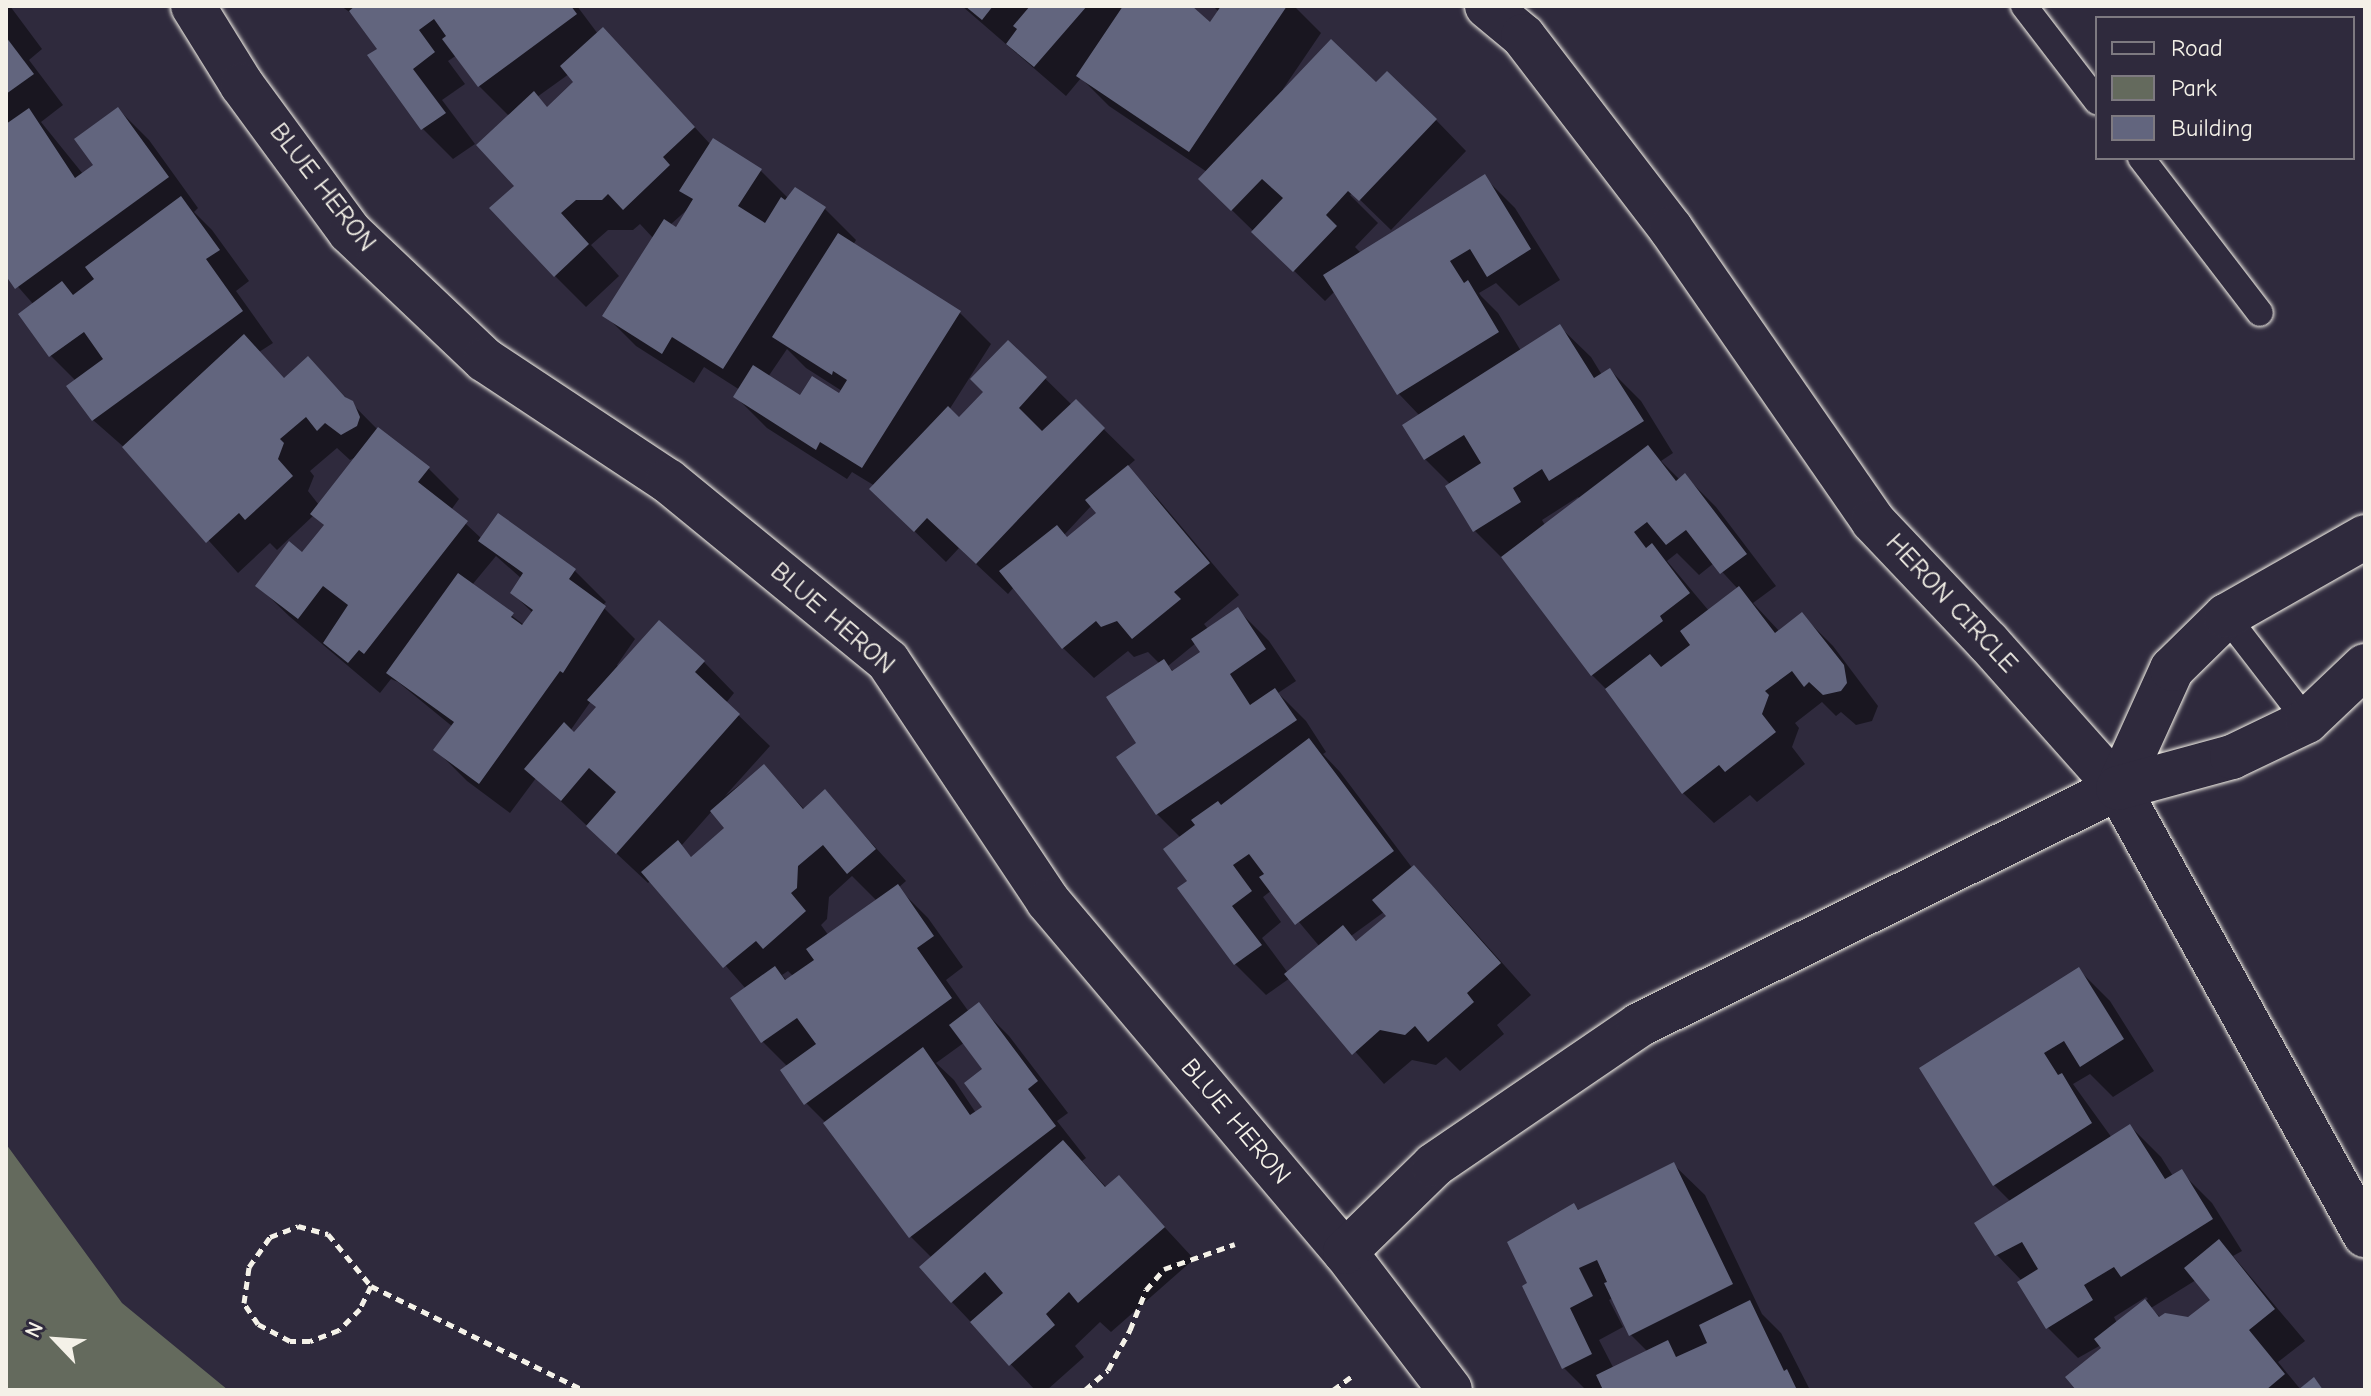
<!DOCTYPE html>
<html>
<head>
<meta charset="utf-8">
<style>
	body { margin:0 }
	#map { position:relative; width:2371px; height:1396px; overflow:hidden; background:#2f2a3d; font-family:"Comic Neue",sans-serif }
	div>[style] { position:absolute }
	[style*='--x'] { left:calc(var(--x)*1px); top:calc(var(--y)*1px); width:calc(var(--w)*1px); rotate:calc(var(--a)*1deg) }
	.green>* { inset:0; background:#646a5d }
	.shadow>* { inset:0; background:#0007 }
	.building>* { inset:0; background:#62657e }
	.path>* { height:5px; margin-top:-2.5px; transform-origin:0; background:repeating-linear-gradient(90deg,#f4f1e8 0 8px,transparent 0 14px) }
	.roads { filter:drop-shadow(0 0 2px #f4f1e8) drop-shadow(0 0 2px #f4f1e8) }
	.service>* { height:26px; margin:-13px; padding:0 13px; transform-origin:13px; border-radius:13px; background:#2f2a3d }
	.minor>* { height:44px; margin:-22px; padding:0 22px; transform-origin:22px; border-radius:22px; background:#2f2a3d }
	span { translate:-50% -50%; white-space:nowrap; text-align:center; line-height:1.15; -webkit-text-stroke:8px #2f2a3d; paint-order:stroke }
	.street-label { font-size:26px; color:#f4f1e8 }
	.frame { position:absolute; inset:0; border:8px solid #f4f1e8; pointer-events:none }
	.legend { position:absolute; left:2095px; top:16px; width:260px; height:144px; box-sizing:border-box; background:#2f2a3d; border:2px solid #7e7a81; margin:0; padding:10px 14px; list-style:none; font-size:24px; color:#f4f1e8 }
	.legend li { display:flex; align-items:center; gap:16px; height:40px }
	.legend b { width:40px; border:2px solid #7e7a81 }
	.north { position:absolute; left:16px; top:1300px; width:80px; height:80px; -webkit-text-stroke:6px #2f2a3d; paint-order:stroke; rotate:295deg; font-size:22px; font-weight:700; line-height:32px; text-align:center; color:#f4f1e8 }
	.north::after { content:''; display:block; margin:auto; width:28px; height:36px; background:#f4f1e8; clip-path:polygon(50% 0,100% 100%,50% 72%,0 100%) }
</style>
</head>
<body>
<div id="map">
	<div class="green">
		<i style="clip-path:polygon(6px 1144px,122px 1303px,228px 1390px,6px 1390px)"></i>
	</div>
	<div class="shadow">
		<i style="clip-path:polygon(evenodd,6px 6px,10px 6px,42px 49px,29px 60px,63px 105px,41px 122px,83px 174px,96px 165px,118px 109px,149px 140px,198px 208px,194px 212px,212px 230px,249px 281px,236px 291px,273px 343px,259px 352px,285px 380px,308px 359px,378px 430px,428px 468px,459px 499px,451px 510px,482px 539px,499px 516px,575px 571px,606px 602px,602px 606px,635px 639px,617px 665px,619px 667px,704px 662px,734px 693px,726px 703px,770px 746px,725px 796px,764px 766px,805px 810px,825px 792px,906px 881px,898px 888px,928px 918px,963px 967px,946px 980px,969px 1012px,978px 1005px,1009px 1036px,1068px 1113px,1057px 1121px,1086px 1158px,1082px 1161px,1107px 1188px,1119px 1178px,1194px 1259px,1111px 1332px,1100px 1322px,1075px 1346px,1084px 1357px,1047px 1390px,1035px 1390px,952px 1302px,932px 1258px,911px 1237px,828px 1125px,806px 1103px,788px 1067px,763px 1042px,733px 999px,746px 989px,651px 880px,648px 883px,536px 778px,510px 813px,467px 781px,436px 750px,453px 727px,398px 682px,391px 679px,380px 693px,289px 616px,258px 586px,302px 555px,325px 526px,314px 515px,277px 550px,270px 543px,238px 573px,126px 449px,93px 420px,76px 381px,51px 356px,21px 314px,34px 305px,6px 273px,6px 6px,337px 448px,350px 460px,358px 456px,319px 505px,308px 491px,314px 476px,310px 471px,337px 448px,6px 6px,496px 556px,522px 579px,512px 593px,533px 613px,524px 625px,472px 585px,496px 556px,6px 6px,591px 701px,598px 708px,574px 735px,570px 731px,591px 701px,6px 6px,712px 811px,727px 828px,692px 858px,681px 846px,712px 811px,6px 6px,852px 876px,877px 901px,829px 936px,821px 925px,827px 919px,829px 897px,852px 876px,6px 6px,788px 971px,793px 976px,787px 981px,782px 975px,788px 971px,6px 6px,965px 1042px,985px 1069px,985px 1107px,976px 1113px,954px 1080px,936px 1063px,965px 1042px)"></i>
		<i style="clip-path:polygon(evenodd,341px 6px,577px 6px,598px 34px,633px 60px,711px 145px,761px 171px,789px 199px,795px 190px,825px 209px,856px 240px,853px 245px,960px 313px,991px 344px,949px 410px,959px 420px,985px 392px,1008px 342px,1072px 405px,1076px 402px,1135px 460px,1127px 467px,1158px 499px,1239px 595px,1204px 624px,1209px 630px,1238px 610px,1269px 641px,1296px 681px,1278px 693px,1306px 721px,1326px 752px,1323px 754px,1340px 772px,1413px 869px,1445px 899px,1531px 995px,1497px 1025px,1504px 1034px,1460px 1071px,1446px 1057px,1436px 1065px,1412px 1060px,1384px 1084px,1290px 978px,1266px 995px,1235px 964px,1190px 882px,1181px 838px,1157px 814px,1139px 743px,1160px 664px,1148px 652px,1134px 657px,1128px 651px,1094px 678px,1063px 648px,1014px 587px,1008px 594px,959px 548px,946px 562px,903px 520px,875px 486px,852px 472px,847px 479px,767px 428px,736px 397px,740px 390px,704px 367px,694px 383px,636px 346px,605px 315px,654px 239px,640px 224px,633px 230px,608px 230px,591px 245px,619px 276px,586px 307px,555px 276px,510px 117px,479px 86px,457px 55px,448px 61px,465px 84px,442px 100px,475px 144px,453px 159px,423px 129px,379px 49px,355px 16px,341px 6px,569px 74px,576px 82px,548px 109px,537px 97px,569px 74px,341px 6px,689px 208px,677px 229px,670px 225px,689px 208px,341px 6px,787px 349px,806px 368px,842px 391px,839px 396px,801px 398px,768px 377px,787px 349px,341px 6px,1092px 505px,1099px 514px,1068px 539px,1064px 535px,1092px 505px,341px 6px,1196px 643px,1202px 652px,1174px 672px,1168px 666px,1196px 643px,341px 6px,1272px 890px,1320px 947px,1288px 973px,1262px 938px,1281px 922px,1263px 897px,1272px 890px,341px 6px,1384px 912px,1388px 916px,1358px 942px,1351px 936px,1384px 912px)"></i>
		<i style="clip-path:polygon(evenodd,962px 6px,1185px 6px,1210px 25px,1219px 12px,1213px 6px,1294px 6px,1321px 33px,1283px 89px,1376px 85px,1436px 120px,1466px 151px,1391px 230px,1353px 193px,1350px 195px,1378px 223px,1355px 247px,1362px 254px,1484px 177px,1515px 208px,1560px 280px,1519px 306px,1496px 283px,1479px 293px,1481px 296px,1498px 313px,1521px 351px,1560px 327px,1591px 357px,1602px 375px,1610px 370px,1641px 401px,1673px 453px,1661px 461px,1680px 480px,1685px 476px,1716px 507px,1776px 586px,1753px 603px,1780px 632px,1802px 615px,1833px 646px,1878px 706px,1872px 721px,1856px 725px,1841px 712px,1836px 716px,1822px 702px,1795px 723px,1799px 728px,1792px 747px,1805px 764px,1757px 802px,1750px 795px,1714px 823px,1683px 793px,1612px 695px,1592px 675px,1506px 562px,1475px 531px,1447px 487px,1451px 485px,1425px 459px,1420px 416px,1399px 394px,1335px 291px,1325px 301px,1200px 179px,1207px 172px,1109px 106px,1081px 78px,1066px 96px,962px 6px,1578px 497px,1580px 499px,1545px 525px,1542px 520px,1578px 497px,962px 6px,1677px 553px,1699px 575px,1714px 563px,1738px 589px,1709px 611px,1667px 561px,1677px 553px)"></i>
		<i style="clip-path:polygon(evenodd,2079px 970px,2110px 1001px,2154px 1071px,2113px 1097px,2090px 1074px,2073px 1084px,2112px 1138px,2130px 1126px,2161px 1157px,2173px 1176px,2181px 1172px,2212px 1203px,2242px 1251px,2233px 1256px,2305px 1341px,2278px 1362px,2301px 1390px,2313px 1380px,2323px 1390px,2078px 1390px,2103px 1348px,2101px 1345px,2078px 1358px,2048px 1328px,2022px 1281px,1996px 1254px,2011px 1202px,1994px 1185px,1921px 1069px,2079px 970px,2196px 1280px,2212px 1300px,2189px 1319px,2161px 1318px,2151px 1308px,2196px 1280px,2079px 970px,2146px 1297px,2148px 1299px,2117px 1323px,2114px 1317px,2146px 1297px)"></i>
		<i style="clip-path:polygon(evenodd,1674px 1165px,1705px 1195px,1762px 1314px,1781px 1333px,1810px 1390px,1586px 1390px,1564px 1368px,1530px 1284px,1574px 1205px,1580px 1211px,1674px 1165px,1613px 1298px,1631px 1335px,1648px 1352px,1614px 1369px,1599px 1340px,1623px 1327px,1609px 1300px,1613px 1298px)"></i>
	</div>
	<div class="building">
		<i style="clip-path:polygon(355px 6px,571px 6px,577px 14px,478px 87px,442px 39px,446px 36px,434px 19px,419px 30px,435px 52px,413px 69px,446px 113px,421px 130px,367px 55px,377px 49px,349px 11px)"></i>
		<i style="clip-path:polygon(965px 6px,993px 6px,982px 20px)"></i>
		<i style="clip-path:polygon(1030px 6px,1087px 6px,1034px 67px,1006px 44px,1017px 29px,1013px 26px)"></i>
		<i style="clip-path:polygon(1123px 6px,1192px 6px,1210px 22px,1221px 6px,1287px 6px,1189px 152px,1076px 76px)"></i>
		<i style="clip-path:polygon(603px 27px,695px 127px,663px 157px,670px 165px,623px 210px,608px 194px,602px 200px,576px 200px,561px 213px,589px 244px,554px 277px,489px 208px,514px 186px,476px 145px,534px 91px,547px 107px,573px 82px,560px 66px)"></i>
		<i style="clip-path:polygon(6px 37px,34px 74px,6px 94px)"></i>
		<i style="clip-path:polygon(1331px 39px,1376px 82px,1387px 71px,1437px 119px,1359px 201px,1348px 191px,1326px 215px,1337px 226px,1293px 272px,1251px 232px,1283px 198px,1262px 179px,1231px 211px,1198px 179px)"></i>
		<i style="clip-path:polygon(118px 107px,169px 177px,15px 289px,6px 276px,6px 124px,29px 108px,75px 178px,93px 165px,74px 139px)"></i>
		<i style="clip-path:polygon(713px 138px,762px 169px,738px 206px,765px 223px,781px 197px,785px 200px,795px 187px,826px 207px,723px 369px,672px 337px,662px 354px,602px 316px,664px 219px,676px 227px,693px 199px,679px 191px)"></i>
		<i style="clip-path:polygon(1485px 174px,1531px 249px,1487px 277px,1470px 249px,1450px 261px,1464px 283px,1468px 280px,1499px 332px,1397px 395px,1323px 275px)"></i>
		<i style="clip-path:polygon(181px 196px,220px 250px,206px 259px,243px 311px,92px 421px,66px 386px,103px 359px,84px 332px,49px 357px,18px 314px,62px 281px,73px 295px,94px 279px,85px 267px)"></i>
		<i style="clip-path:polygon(838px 233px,961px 311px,862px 468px,820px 442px,816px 450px,733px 397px,753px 365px,800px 395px,812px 376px,839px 393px,847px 380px,833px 371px,832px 375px,772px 337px)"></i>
		<i style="clip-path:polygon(1560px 324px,1594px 378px,1610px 368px,1644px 421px,1549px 481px,1542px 469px,1513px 488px,1521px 502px,1473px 532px,1445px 486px,1481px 463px,1464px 435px,1424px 460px,1402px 425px)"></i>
		<i style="clip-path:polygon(244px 334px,284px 378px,308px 356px,345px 397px,353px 401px,360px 417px,357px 426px,341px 435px,325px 423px,317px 431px,306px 417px,280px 439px,284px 443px,278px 459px,293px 476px,245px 520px,239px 513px,206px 543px,122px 447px)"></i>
		<i style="clip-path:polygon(1008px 340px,1047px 377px,1019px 408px,1042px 431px,1076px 399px,1105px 428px,976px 564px,927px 518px,914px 532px,869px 489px,948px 406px,959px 417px,983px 392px,970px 379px)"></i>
		<i style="clip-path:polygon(378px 427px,430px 467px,418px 482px,468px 521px,364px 654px,359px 650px,348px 663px,323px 643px,348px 605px,323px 586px,298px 619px,255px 586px,289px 541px,302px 552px,324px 525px,310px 514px)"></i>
		<i style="clip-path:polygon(1648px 445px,1676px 481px,1685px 473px,1747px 554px,1720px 574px,1686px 530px,1666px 545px,1647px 522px,1634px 532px,1646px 548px,1652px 543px,1690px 593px,1660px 616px,1663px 621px,1591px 676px,1501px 557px)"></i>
		<i style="clip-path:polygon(1128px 465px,1210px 563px,1174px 592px,1181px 599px,1132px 639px,1117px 621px,1101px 627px,1096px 621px,1062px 649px,999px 571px,1057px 525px,1067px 537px,1096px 513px,1085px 500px)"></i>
		<i style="clip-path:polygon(498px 513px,576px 569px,569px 579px,606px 606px,563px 673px,560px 671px,479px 784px,433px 750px,454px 722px,386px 673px,458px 573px,514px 613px,511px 617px,522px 625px,533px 610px,510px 593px,523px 573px,478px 541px)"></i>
		<i style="clip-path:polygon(1739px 586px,1775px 633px,1802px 612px,1844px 665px,1847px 683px,1841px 691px,1823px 695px,1809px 682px,1804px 687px,1792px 671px,1765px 691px,1769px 695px,1762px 714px,1776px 732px,1725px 772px,1719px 765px,1682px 794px,1605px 689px,1650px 654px,1661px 667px,1690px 645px,1680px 631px)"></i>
		<i style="clip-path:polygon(1238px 607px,1266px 649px,1230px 674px,1250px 705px,1275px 688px,1297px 720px,1156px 815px,1116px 757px,1136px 743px,1106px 697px,1164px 659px,1172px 671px,1200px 652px,1191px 639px)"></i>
		<i style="clip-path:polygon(659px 620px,705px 661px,695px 672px,740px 714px,616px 854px,586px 826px,616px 792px,589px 768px,561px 801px,524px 769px,564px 722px,574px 732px,596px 707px,587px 700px)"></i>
		<i style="clip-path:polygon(1309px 738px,1394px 851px,1295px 925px,1259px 877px,1264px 874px,1249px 854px,1233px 865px,1252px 891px,1232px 906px,1262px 945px,1234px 965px,1177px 888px,1187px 881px,1163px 849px,1195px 825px,1191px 820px,1218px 801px,1221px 805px)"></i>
		<i style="clip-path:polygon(764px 764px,803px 809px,825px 789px,876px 849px,847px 874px,823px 845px,798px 866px,797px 888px,791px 893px,806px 911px,763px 949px,756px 941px,723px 968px,641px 872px,678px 840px,691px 857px,724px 828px,710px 811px)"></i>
		<i style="clip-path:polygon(1414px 865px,1501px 963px,1467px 993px,1474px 1002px,1428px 1042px,1415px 1026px,1405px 1035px,1380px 1030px,1352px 1055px,1284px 974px,1343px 925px,1356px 941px,1386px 916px,1372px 900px)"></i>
		<i style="clip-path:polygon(898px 884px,934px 936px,917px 948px,952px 998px,804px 1105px,780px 1070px,816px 1044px,797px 1018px,761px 1043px,730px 998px,775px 966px,785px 980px,814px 960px,806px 949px)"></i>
		<i style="clip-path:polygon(2079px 967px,2124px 1039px,2080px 1067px,2064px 1041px,2044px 1053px,2058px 1075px,2062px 1073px,2092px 1123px,1993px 1186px,1919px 1068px)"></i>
		<i style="clip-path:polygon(979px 1002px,1038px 1081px,1028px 1089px,1056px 1126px,909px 1238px,823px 1123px,923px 1047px,970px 1115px,982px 1107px,964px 1083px,982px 1069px,949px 1025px)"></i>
		<i style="clip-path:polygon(2130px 1124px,2165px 1179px,2182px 1169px,2213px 1219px,2121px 1277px,2114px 1267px,2084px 1285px,2093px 1300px,2046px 1329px,2017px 1282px,2038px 1269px,2022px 1242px,1995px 1256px,1974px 1223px)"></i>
		<i style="clip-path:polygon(1063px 1140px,1105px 1187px,1119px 1175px,1165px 1227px,1078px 1303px,1069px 1292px,1046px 1314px,1055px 1325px,1009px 1366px,970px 1322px,1003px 1293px,985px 1272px,951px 1303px,919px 1267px)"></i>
		<i style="clip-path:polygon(1674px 1162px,1733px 1284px,1629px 1336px,1604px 1283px,1607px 1282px,1597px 1260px,1579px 1268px,1593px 1296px,1570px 1308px,1592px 1354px,1562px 1369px,1522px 1286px,1527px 1283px,1507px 1242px,1574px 1203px,1578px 1210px)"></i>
		<i style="clip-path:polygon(2219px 1239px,2275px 1309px,2249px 1330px,2285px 1374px,2266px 1390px,2076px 1390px,2065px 1377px,2101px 1348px,2094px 1339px,2145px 1299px,2159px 1317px,2165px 1313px,2188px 1317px,2210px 1300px,2184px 1268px)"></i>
		<i style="clip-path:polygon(1750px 1300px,1784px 1371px,1787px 1369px,1797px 1390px,1603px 1390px,1596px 1375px,1668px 1340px,1676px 1357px,1707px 1343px,1699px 1325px)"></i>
		<i style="clip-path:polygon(2314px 1377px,2323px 1390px,2298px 1390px)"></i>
	</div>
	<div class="path">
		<i style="--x:371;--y:1286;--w:25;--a:116"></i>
		<i style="--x:360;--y:1309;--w:30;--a:135"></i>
		<i style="--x:339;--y:1330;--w:31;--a:159"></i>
		<i style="--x:310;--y:1341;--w:20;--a:180"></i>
		<i style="--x:290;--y:1341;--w:36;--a:-152"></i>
		<i style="--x:258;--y:1324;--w:25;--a:-124"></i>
		<i style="--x:244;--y:1303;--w:36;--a:-82"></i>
		<i style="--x:249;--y:1267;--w:37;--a:-55"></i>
		<i style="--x:270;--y:1237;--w:30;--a:-21"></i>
		<i style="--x:298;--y:1226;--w:31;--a:15"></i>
		<i style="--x:328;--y:1234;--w:67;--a:50.4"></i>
		<i style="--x:371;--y:1286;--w:236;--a:26.1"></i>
		<i style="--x:1085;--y:1390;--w:30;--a:-41"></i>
		<i style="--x:1108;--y:1370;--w:46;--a:-61.2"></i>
		<i style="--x:1130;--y:1330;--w:43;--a:-68.2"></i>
		<i style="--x:1146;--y:1290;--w:28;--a:-49"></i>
		<i style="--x:1164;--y:1269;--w:75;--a:-19.4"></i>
		<i style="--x:1333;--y:1390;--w:22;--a:-36"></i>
	</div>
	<div class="roads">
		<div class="service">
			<i style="--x:2024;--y:6;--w:120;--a:52.5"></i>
			<i style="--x:2141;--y:158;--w:195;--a:52.5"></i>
			<i style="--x:2226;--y:616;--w:133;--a:52.4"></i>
		</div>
		<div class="minor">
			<i style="--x:193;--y:6;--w:93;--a:58.2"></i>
			<i style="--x:242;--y:85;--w:182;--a:53.7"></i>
			<i style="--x:350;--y:232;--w:186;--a:43.5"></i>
			<i style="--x:485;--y:360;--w:219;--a:33.5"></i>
			<i style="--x:668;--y:481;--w:284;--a:39.3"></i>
			<i style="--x:888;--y:661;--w:288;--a:56.3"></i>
			<i style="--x:1048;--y:901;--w:460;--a:49.8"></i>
			<i style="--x:1345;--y:1252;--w:173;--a:52.7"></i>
			<i style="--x:1487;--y:6;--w:47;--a:39.8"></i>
			<i style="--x:1523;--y:36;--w:243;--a:52.5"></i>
			<i style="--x:1671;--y:229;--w:355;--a:55.3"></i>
			<i style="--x:1873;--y:521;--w:167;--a:46.5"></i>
			<i style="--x:1988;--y:642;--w:195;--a:48.3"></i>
			<i style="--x:2118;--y:788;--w:511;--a:61.08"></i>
			<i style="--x:2118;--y:788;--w:131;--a:-65.6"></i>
			<i style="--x:2172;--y:669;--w:76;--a:-44.5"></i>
			<i style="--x:2226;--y:616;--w:160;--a:-29.6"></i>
			<i style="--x:1345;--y:1252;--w:124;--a:-44.3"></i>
			<i style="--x:1434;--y:1165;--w:248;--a:-34.3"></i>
			<i style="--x:1639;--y:1025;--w:534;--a:-26.33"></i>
			<i style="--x:2118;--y:788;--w:118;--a:-15.2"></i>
			<i style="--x:2232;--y:757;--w:83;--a:-25.6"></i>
			<i style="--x:2307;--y:721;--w:80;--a:-43.5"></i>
		</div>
	</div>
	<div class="street-label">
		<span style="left:322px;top:188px;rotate:52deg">BLUE HERON</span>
		<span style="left:1951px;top:604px;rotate:47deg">HERON CIRCLE</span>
		<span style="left:832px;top:619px;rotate:41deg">BLUE HERON</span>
		<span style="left:1235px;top:1122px;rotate:50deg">BLUE HERON</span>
	</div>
	<div class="frame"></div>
	<ul class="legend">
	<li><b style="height:10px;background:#2f2a3d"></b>Road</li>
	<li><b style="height:22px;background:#646a5d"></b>Park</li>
	<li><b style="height:22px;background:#62657e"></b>Building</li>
	</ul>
	<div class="north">N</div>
</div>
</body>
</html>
